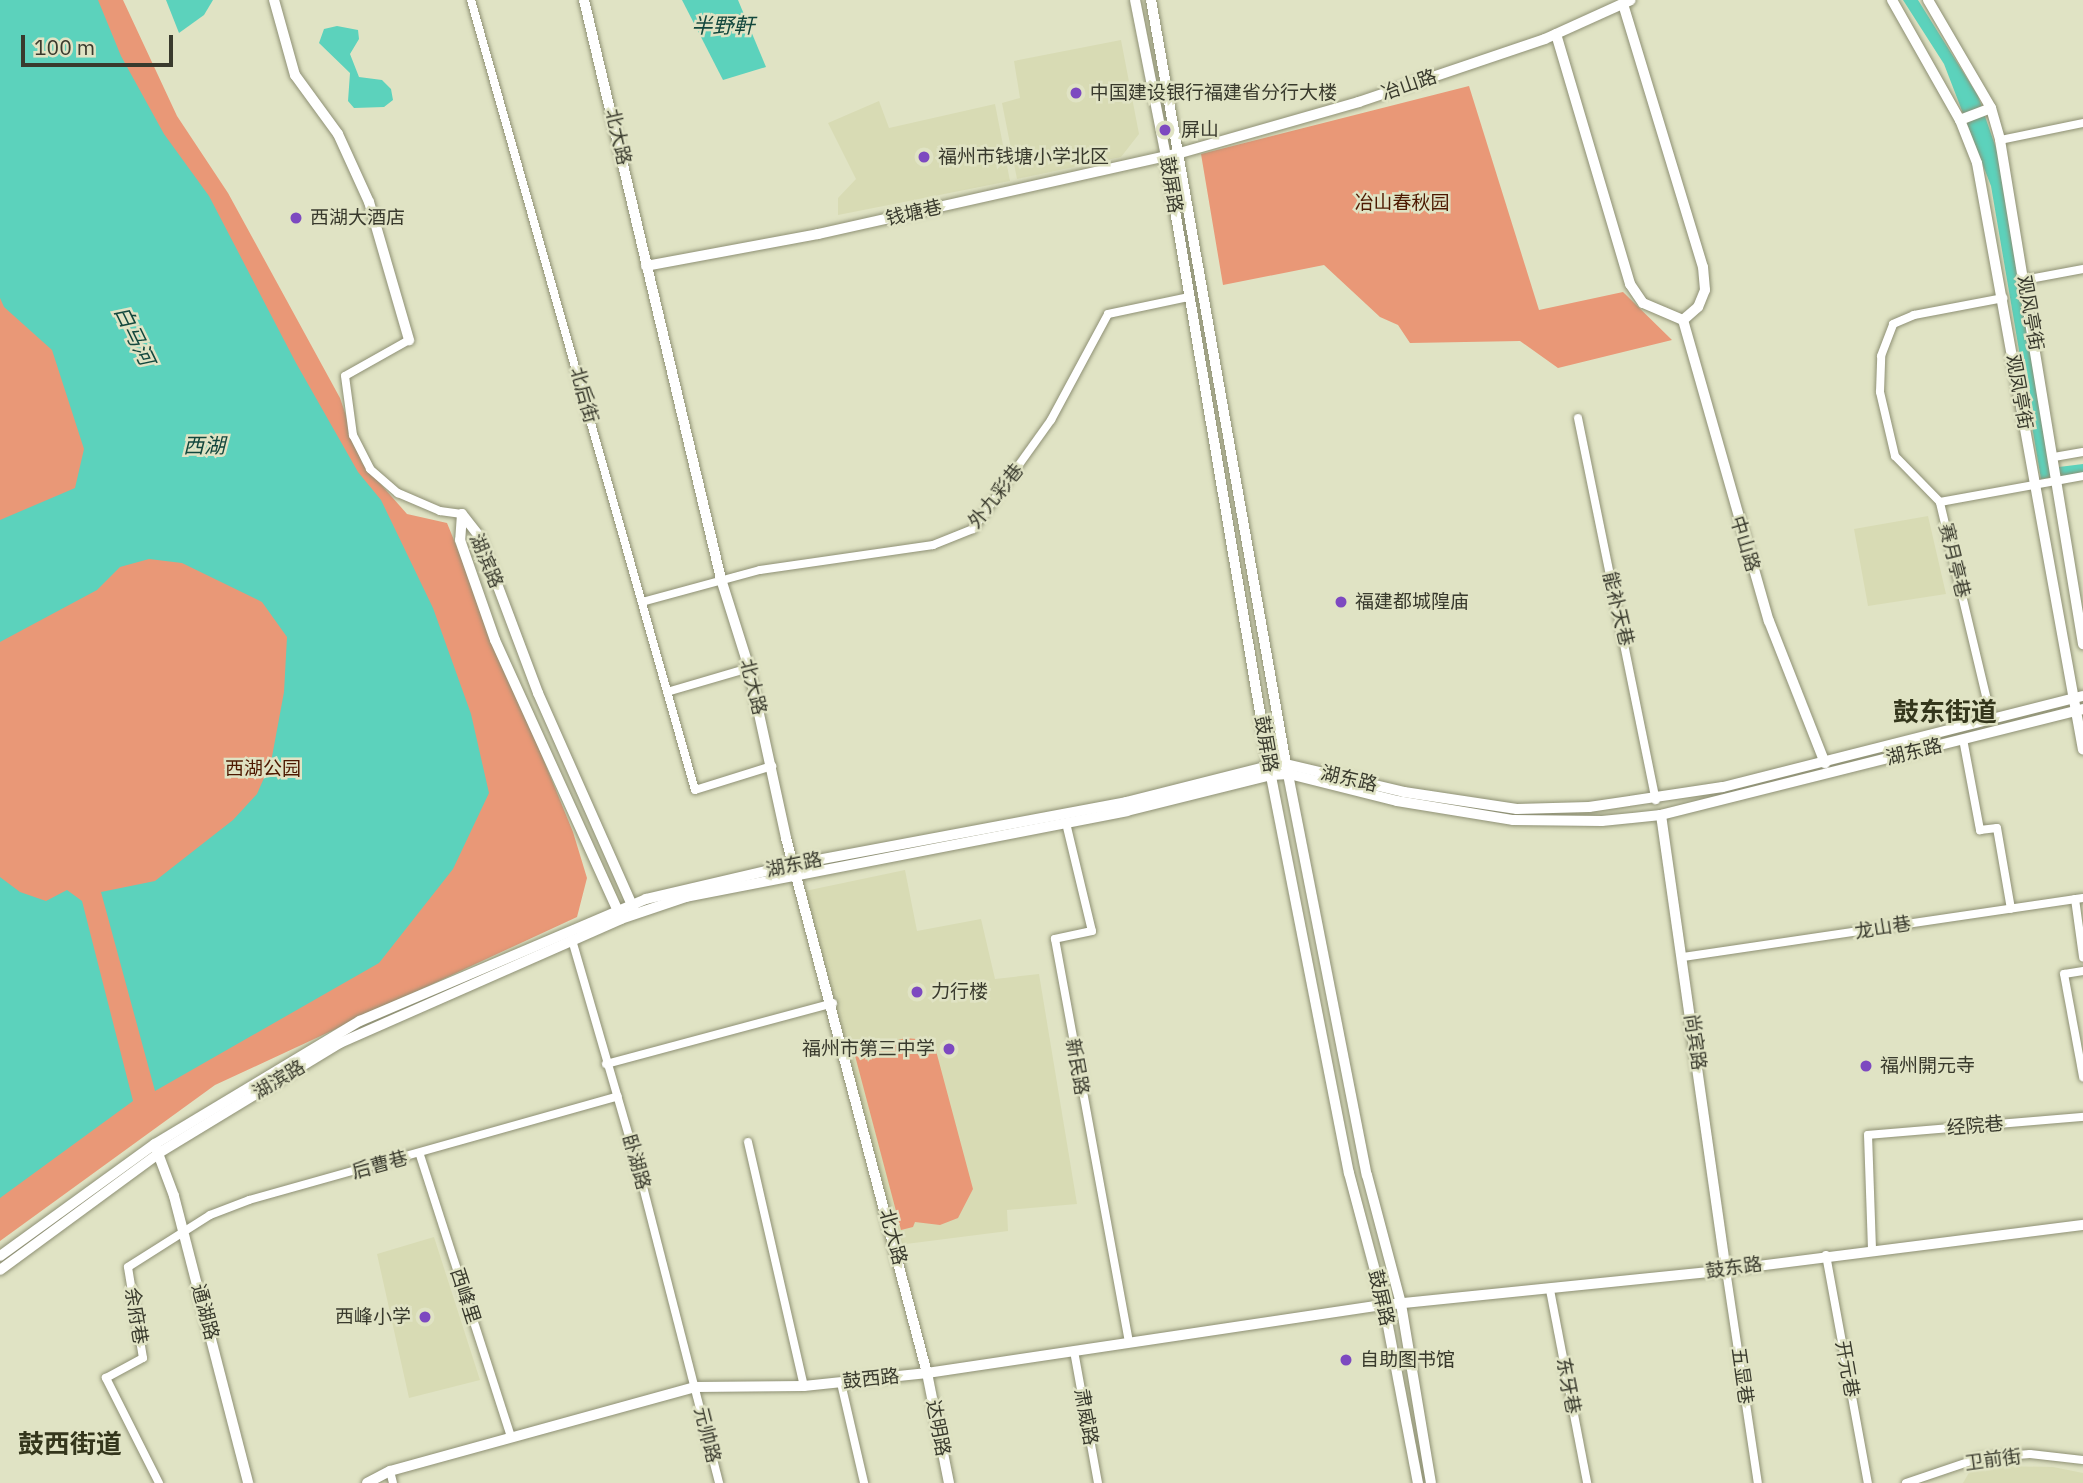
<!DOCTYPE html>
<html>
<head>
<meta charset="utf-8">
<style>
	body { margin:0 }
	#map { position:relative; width:2083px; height:1483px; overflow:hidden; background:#e0e3c4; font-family:"IBM Plex Sans","Noto Sans SC",sans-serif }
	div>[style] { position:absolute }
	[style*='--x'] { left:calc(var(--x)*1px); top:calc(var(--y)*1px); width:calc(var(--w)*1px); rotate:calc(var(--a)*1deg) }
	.built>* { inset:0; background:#d8dbb4 }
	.green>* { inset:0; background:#e99877 }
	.water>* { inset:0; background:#5cd2bc }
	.roads { filter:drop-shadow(0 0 2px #8e9074) drop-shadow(0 0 2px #8e9074) }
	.minor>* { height:8px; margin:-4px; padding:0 4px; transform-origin:4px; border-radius:4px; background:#fff }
	.tertiary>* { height:10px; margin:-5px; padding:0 5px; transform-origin:5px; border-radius:5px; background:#fff }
	.secondary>* { height:10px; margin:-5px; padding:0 5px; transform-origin:5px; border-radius:5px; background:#fff }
	.dots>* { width:19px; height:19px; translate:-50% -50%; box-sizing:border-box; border:4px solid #e0e3c4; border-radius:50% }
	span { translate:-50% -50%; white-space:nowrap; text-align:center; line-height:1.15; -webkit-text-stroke:5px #e0e3c4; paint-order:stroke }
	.street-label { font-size:19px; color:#393a2d }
	.poi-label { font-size:19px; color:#393a2d }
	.left { translate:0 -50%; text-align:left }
	.right { translate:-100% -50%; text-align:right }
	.park-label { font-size:19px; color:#4d1901 }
	.water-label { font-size:21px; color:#12473d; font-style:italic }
	.district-label { font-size:26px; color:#34361c; font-weight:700 }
	.scale { position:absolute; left:21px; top:35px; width:152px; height:32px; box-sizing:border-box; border:4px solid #393a2d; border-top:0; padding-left:9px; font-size:21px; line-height:24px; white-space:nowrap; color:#393a2d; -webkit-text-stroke:5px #e0e3c4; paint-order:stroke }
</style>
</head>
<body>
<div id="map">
	<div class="built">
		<i style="clip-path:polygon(1121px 40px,1139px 134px,1121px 157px,1017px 179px,1002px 103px,1020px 98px,1014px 61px)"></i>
		<i style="clip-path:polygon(879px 101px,889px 128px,995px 104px,1010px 181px,838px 215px,838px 198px,856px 179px,828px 123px)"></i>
		<i style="clip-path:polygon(1928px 516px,1946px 594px,1868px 606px,1854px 529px)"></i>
		<i style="clip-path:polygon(905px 870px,917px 931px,981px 919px,995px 979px,1039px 974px,1077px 1204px,1007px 1210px,1008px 1231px,898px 1245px,805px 891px)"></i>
		<i style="clip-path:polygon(434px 1237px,480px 1380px,409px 1398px,377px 1254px)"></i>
		<i style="clip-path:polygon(1999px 1466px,2053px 1467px,2083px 1473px,2083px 1483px,1963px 1483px,1970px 1471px)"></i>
	</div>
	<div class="green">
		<i style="clip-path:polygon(0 0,123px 0,177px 116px,228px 193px,340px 398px,362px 463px,407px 514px,447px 523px,573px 832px,587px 878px,577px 917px,215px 1085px,0 1241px)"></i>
		<i style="clip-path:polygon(1469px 86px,1539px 310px,1623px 292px,1672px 340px,1558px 368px,1520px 341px,1410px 343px,1398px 325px,1380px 317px,1324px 265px,1223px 285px,1201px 154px)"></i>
		<i style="clip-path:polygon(906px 1038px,927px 1040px,935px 1047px,973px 1189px,958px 1218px,940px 1225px,915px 1222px,913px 1227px,901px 1230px,853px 1048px,863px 1046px,868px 1062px,882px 1044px)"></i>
	</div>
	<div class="water">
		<i style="clip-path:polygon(0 0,98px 0,121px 56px,164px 134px,209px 196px,296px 363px,358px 472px,381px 500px,433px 608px,471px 714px,489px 793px,453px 869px,379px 963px,155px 1091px,101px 892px,155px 881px,233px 820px,257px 794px,271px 762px,284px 692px,287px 637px,262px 602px,182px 563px,149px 559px,120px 567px,97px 590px,0 642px,0 520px,75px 488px,84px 449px,52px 350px,4px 307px,0 298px)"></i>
		<i style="clip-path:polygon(166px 0,213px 0,204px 15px,179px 33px)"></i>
		<i style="clip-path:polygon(682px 0,738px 0,766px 67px,723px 80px)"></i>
		<i style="clip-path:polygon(1903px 0,1918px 0,1978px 96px,1998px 154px,2051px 468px,2083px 464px,2083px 473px,2041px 479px,1991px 186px,1944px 64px)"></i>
		<i style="clip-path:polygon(337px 26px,358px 30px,359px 39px,350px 54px,359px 77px,382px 80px,391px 89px,393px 100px,384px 107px,354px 108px,348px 101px,350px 73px,319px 43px,324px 29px)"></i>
		<i style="clip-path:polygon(0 877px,20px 892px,46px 901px,67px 890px,82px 901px,133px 1101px,0 1198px)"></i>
	</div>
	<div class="roads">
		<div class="minor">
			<i style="--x:471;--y:0;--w:821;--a:74.17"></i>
			<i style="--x:695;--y:790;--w:81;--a:-17.3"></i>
			<i style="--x:2000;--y:140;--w:85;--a:-11.6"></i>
			<i style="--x:2024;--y:280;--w:60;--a:-10.6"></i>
			<i style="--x:409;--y:340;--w:73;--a:150.6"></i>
			<i style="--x:345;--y:376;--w:60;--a:82.3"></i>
			<i style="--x:353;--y:435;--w:38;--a:63"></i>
			<i style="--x:370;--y:469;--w:37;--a:41"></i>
			<i style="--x:398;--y:493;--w:46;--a:23.2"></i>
			<i style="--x:440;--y:511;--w:22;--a:8"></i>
			<i style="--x:1578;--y:418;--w:390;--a:78.5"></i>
			<i style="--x:2054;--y:457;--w:29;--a:-10"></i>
			<i style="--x:1940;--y:502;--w:145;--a:-10.3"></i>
			<i style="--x:642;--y:602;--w:122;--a:-15.2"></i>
			<i style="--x:760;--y:570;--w:175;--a:-8.2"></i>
			<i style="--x:933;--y:545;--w:43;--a:-21.8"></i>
			<i style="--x:973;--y:529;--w:134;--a:-54.4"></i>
			<i style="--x:1051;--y:420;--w:120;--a:-61.7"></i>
			<i style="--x:1108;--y:314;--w:83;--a:-11.9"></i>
			<i style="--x:667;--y:692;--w:85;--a:-16.3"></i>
			<i style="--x:1992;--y:721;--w:225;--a:-103.4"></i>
			<i style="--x:1940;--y:502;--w:64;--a:-134.4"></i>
			<i style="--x:1895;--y:456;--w:66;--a:-103.2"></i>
			<i style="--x:1880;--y:392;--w:36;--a:-88"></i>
			<i style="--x:1881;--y:356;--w:34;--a:-69"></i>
			<i style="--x:1893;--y:324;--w:23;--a:-23"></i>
			<i style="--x:1914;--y:315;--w:91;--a:-10.8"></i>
			<i style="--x:1963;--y:739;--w:93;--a:79.4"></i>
			<i style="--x:1980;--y:830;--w:17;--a:-7"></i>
			<i style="--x:1997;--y:828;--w:82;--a:80.2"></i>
			<i style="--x:1066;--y:823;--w:111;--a:76.5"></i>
			<i style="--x:1092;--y:931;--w:38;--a:168"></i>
			<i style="--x:1055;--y:939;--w:409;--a:79.6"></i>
			<i style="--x:2075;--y:899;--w:59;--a:82.1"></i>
			<i style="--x:572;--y:940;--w:241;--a:73.8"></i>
			<i style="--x:639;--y:1171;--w:322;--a:75.6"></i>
			<i style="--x:1683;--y:957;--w:404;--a:-8.4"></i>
			<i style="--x:2083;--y:971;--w:19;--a:171"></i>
			<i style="--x:2064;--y:974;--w:105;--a:79.5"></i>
			<i style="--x:606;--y:1064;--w:235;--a:-15"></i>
			<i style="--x:748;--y:1142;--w:250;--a:77.1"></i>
			<i style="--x:420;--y:1155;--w:296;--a:72.1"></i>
			<i style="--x:1872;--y:1249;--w:114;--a:-92"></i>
			<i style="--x:1868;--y:1135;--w:216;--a:-4.8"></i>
			<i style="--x:1826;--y:1255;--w:232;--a:79.6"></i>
			<i style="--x:1726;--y:1270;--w:215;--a:81.5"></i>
			<i style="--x:1550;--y:1290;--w:197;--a:79.1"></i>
			<i style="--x:1074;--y:1351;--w:134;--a:79.7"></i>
			<i style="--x:841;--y:1383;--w:103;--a:77"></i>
			<i style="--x:390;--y:1471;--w:12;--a:76"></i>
			<i style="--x:159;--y:1483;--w:118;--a:-116.8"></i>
			<i style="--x:106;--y:1378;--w:42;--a:-28.4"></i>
			<i style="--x:143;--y:1358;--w:92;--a:-99.4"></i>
			<i style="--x:128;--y:1267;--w:97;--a:-32.4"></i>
			<i style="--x:210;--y:1215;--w:42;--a:-21"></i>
			<i style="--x:249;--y:1200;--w:383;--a:-15.7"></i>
			<i style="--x:1906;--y:1483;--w:78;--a:-18.7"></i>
			<i style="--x:1980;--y:1458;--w:50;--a:-4.6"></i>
			<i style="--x:2030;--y:1454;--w:53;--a:6.5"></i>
		</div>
		<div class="tertiary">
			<i style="--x:274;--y:0;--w:78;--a:74.4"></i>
			<i style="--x:295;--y:75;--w:73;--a:53.9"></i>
			<i style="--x:338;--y:134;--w:75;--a:65.5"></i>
			<i style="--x:369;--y:202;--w:144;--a:73.8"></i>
			<i style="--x:584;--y:0;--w:595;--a:76.69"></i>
			<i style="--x:721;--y:579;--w:93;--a:72.5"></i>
			<i style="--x:749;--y:668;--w:174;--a:77.7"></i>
			<i style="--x:786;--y:838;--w:553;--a:75.24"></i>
			<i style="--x:927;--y:1373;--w:112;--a:78.7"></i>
			<i style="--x:1892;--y:0;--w:138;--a:60.5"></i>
			<i style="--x:1960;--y:120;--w:46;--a:68.4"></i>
			<i style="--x:1977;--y:163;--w:596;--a:79.76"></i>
			<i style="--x:1928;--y:0;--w:125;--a:59.7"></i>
			<i style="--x:1991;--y:108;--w:33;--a:74"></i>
			<i style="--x:2000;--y:140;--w:511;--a:80.65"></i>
			<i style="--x:1623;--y:4;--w:275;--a:73.1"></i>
			<i style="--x:1703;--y:267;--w:23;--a:85"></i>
			<i style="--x:1705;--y:290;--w:18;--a:112"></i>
			<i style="--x:1698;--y:307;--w:20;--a:139"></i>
			<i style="--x:1556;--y:34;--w:261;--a:73.5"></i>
			<i style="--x:1630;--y:284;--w:23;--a:56"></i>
			<i style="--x:1643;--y:303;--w:43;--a:23"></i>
			<i style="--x:1960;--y:120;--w:33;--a:-21"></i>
			<i style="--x:646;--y:266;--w:175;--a:-10.5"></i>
			<i style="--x:818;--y:234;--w:371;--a:-12.6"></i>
			<i style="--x:1180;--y:153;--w:186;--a:-15.9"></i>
			<i style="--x:1359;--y:102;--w:196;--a:-18.7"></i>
			<i style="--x:1545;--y:39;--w:94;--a:-24.4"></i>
			<i style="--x:1683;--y:320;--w:313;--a:74.1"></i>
			<i style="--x:1769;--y:621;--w:153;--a:68.5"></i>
			<i style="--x:462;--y:514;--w:26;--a:94"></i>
			<i style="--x:460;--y:540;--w:106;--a:70.7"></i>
			<i style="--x:495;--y:640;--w:305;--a:65.6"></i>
			<i style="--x:462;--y:514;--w:28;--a:52"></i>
			<i style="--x:479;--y:536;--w:168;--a:69.4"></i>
			<i style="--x:538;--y:693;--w:237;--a:66.1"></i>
			<i style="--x:1661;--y:815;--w:460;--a:81.9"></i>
			<i style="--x:156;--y:1148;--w:51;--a:69.4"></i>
			<i style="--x:174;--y:1196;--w:296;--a:75.5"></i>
			<i style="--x:367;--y:1483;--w:26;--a:-28"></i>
			<i style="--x:390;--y:1471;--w:316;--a:-15.4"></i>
			<i style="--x:695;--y:1387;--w:109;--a:-0.5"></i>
			<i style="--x:804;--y:1386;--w:124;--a:-6"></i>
			<i style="--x:927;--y:1373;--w:462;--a:-8.5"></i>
			<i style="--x:1384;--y:1305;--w:344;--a:-5.8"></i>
			<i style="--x:1726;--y:1270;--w:360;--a:-7.2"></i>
		</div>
		<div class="secondary">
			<i style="--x:1135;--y:0;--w:160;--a:78.8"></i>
			<i style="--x:1166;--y:157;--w:618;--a:80.4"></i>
			<i style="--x:1269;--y:766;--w:415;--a:78.9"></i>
			<i style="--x:1349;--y:1173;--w:137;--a:75.1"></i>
			<i style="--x:1384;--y:1305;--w:181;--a:79.2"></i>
			<i style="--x:1151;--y:0;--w:776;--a:79.98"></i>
			<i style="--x:1286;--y:764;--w:419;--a:78.9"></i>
			<i style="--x:1367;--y:1175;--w:133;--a:75.2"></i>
			<i style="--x:1401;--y:1304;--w:181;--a:80.5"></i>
			<i style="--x:0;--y:1256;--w:191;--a:-35.9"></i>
			<i style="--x:155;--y:1144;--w:239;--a:-31"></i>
			<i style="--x:360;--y:1021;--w:311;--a:-23.1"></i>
			<i style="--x:646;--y:899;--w:154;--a:-13.1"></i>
			<i style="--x:796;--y:864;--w:336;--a:-10.6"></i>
			<i style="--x:1126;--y:802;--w:147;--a:-14.1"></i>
			<i style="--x:1269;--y:766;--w:17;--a:-7"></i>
			<i style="--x:1286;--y:764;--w:121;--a:13.3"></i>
			<i style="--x:1404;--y:792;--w:114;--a:8.6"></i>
			<i style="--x:1517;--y:809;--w:72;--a:-1.6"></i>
			<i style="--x:1589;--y:807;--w:135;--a:-8.5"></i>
			<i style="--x:1723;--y:787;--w:371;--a:-14.2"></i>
			<i style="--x:0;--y:1270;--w:197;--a:-36.3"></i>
			<i style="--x:159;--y:1153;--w:212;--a:-31.3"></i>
			<i style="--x:340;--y:1043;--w:307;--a:-23.8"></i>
			<i style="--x:621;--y:919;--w:69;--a:-18.7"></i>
			<i style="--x:686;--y:897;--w:449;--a:-11"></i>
			<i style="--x:1127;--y:811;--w:148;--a:-14"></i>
			<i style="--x:1271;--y:775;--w:18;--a:-3"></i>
			<i style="--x:1289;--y:774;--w:111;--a:14"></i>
			<i style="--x:1397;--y:801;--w:118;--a:9.3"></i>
			<i style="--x:1513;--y:820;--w:89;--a:0.6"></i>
			<i style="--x:1602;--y:821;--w:59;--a:-5.8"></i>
			<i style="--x:1661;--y:815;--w:435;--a:-14.1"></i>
		</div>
	</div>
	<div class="dots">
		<i style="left:1076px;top:93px;background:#7d49c0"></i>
		<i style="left:1165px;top:130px;background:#7d49c0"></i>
		<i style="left:924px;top:157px;background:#7d49c0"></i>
		<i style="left:296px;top:218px;background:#7d49c0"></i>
		<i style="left:1341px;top:602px;background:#7d49c0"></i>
		<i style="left:917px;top:992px;background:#7d49c0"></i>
		<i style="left:949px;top:1049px;background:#7d49c0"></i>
		<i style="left:1866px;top:1066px;background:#7d49c0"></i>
		<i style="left:425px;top:1317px;background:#7d49c0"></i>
		<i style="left:1346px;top:1360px;background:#7d49c0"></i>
	</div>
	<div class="street-label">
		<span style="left:1409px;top:85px;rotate:-19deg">冶山路</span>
		<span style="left:618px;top:137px;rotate:77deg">北大路</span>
		<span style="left:1171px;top:185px;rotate:81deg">鼓屏路</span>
		<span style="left:914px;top:213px;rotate:-13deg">钱塘巷</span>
		<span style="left:2030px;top:313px;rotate:80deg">观风亭街</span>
		<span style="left:2019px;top:392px;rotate:80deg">观凤亭街</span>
		<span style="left:584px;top:395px;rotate:74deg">北后街</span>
		<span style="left:996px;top:496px;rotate:-51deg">外九彩巷</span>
		<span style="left:1745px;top:544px;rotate:73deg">中山路</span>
		<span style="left:486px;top:561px;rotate:67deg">湖滨路</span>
		<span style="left:1954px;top:561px;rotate:76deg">赛月亭巷</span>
		<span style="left:1618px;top:609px;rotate:77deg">能补天巷</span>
		<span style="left:753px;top:687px;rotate:76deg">北大路</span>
		<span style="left:1266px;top:744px;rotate:80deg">鼓屏路</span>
		<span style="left:1914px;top:752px;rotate:-14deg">湖东路</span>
		<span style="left:1349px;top:779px;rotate:13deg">湖东路</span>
		<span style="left:794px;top:865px;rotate:-12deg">湖东路</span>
		<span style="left:1883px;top:928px;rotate:-9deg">龙山巷</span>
		<span style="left:1695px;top:1042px;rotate:82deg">尚宾路</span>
		<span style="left:1077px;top:1067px;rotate:80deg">新民路</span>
		<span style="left:279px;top:1080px;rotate:-31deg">湖滨路</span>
		<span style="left:1975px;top:1126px;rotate:-5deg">经院巷</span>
		<span style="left:636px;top:1162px;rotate:74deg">卧湖路</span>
		<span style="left:380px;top:1165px;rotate:-15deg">后曹巷</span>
		<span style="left:893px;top:1237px;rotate:75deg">北大路</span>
		<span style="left:1734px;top:1268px;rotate:-8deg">鼓东路</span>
		<span style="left:465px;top:1296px;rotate:72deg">西峰里</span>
		<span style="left:1381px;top:1298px;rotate:77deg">鼓屏路</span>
		<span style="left:205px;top:1312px;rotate:75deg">通湖路</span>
		<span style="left:136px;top:1316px;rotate:81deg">余府巷</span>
		<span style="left:1847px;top:1369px;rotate:80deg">开元巷</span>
		<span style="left:1742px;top:1376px;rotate:82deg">五显巷</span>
		<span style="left:871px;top:1379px;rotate:-6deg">鼓西路</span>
		<span style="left:1568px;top:1386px;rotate:79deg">东牙巷</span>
		<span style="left:1086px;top:1417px;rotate:80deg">肃威路</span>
		<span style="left:938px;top:1428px;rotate:79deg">达明路</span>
		<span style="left:707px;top:1435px;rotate:76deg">元帅路</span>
		<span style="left:1993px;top:1460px;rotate:-8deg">卫前街</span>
	</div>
	<div class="poi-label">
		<span class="left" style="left:1090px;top:93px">中国建设银行福建省分行大楼</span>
		<span class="left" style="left:1181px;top:130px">屏山</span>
		<span class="left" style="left:938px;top:157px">福州市钱塘小学北区</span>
		<span class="left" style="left:310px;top:218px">西湖大酒店</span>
		<span class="left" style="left:1355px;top:602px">福建都城隍庙</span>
		<span class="left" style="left:931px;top:992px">力行楼</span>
		<span class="right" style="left:935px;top:1049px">福州市第三中学</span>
		<span class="left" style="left:1880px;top:1066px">福州開元寺</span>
		<span class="right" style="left:411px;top:1317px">西峰小学</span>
		<span class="left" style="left:1360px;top:1360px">自助图书馆</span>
	</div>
	<div class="park-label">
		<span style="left:1402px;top:203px">冶山春秋园</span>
		<span style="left:263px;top:769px">西湖公园</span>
	</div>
	<div class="water-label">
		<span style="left:723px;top:25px">半野軒</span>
		<span style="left:135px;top:335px;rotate:64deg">白马河</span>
		<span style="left:204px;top:445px">西湖</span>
	</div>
	<div class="district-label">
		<span style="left:1945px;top:712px">鼓东街道</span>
		<span style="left:70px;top:1444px">鼓西街道</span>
	</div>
	<div class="scale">100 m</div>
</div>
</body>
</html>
